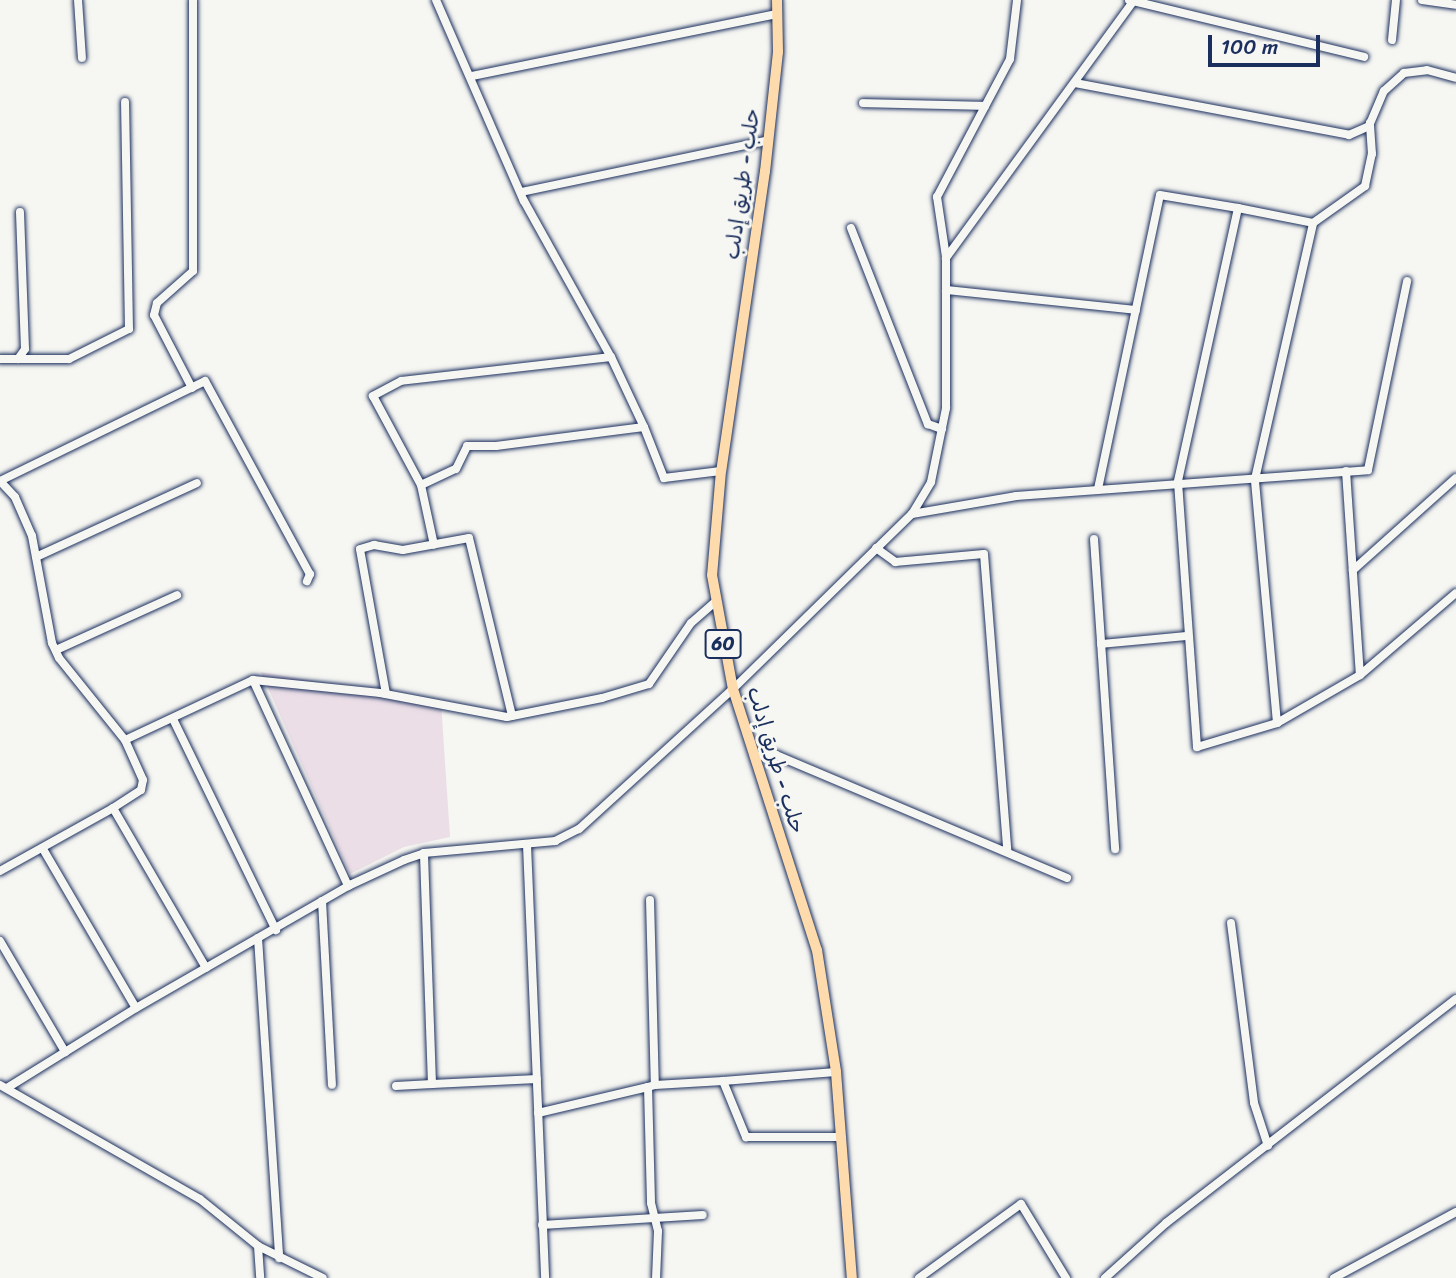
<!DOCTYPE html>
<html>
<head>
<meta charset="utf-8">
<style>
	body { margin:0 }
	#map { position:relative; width:1456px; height:1278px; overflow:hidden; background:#f6f6f2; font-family:Sriracha,"Playpen Sans Arabic",sans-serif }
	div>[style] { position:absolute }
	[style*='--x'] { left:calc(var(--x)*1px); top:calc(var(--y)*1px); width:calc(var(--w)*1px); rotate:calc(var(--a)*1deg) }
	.built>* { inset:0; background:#ebdee7 }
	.roads { filter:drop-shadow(0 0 2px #1b2f5e) drop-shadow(0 0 2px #1b2f5e) }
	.minor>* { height:8px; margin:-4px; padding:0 4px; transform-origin:4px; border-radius:4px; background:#f6f6f2 }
	.highway>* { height:10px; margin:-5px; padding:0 5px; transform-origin:5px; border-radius:5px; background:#fddbac }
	span { translate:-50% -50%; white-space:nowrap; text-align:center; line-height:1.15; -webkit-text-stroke:6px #f6f6f2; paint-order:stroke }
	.shield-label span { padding:2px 5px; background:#f6f6f2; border:2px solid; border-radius:5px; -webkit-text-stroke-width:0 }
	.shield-label { font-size:19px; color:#1b2f5e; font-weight:700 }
	.street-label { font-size:21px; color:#1b2f5e }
	.scale { position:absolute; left:1208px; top:35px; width:112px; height:32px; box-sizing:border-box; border:4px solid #1b2f5e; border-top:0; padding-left:9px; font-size:21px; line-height:24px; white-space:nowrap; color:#1b2f5e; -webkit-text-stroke:5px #f6f6f2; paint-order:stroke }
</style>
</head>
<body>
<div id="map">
	<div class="built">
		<i style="clip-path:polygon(261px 672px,441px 702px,450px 837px,404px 847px,350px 874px)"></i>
	</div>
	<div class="roads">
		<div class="minor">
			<i style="--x:78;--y:0;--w:58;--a:86.1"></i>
			<i style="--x:436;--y:0;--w:219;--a:66.4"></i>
			<i style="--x:524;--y:201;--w:179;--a:60.9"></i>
			<i style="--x:611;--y:357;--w:77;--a:64.8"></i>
			<i style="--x:1129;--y:0;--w:242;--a:13.6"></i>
			<i style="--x:1422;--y:0;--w:34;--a:8"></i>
			<i style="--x:1392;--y:40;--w:40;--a:-84.3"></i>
			<i style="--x:472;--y:76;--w:311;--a:-11.5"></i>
			<i style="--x:1075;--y:83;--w:279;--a:10.7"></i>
			<i style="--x:1349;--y:135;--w:22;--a:-24"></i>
			<i style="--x:1369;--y:126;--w:38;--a:-67"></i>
			<i style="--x:1384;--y:91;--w:27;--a:-42"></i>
			<i style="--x:1404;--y:73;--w:23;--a:-7"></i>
			<i style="--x:1427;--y:70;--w:30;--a:15"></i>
			<i style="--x:863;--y:103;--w:122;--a:1.4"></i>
			<i style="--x:521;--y:192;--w:253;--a:-11.8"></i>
			<i style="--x:1238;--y:208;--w:76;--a:11.3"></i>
			<i style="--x:851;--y:228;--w:211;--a:68.6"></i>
			<i style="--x:928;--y:424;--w:15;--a:20"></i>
			<i style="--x:946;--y:257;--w:61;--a:-98.5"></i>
			<i style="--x:937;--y:197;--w:156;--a:-62.1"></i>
			<i style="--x:1010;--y:59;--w:59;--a:-83.2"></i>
			<i style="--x:946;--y:290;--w:191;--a:6"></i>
			<i style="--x:611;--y:357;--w:211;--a:173.5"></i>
			<i style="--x:401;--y:381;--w:32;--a:152"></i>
			<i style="--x:373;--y:396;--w:101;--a:61.7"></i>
			<i style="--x:421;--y:485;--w:38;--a:-25"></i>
			<i style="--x:456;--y:469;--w:25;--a:-64"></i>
			<i style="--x:467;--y:446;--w:29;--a:0"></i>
			<i style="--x:496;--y:446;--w:149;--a:-7.3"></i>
			<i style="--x:644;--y:427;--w:55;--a:68.6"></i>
			<i style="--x:664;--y:478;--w:57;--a:-7"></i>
			<i style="--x:0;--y:359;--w:18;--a:0"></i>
			<i style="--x:18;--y:359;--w:12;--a:-55"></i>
			<i style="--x:25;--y:349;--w:137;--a:-92.1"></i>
			<i style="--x:7;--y:359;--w:62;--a:0"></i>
			<i style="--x:69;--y:359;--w:67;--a:-26.6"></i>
			<i style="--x:129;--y:329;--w:227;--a:-91"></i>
			<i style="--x:192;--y:388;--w:82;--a:-117.5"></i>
			<i style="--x:154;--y:315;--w:12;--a:-76"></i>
			<i style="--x:157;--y:303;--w:48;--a:-41.6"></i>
			<i style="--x:193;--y:271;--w:271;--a:-90"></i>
			<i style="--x:1346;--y:471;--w:204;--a:86.1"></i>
			<i style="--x:421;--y:485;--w:61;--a:77.8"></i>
			<i style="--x:1098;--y:489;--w:300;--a:-78.1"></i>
			<i style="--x:1160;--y:195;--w:79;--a:9.5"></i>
			<i style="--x:1238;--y:208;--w:280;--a:102.4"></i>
			<i style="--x:1178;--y:482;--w:266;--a:85.9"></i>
			<i style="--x:1197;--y:747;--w:84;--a:-16.7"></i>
			<i style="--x:1277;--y:723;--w:96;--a:-30"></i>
			<i style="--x:1360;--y:675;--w:126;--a:-40.5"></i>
			<i style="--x:912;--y:514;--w:106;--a:-9.8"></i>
			<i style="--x:1016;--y:496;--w:353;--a:-4.2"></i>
			<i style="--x:1368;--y:470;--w:193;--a:-78.3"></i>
			<i style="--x:1094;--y:539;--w:311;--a:86.1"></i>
			<i style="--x:876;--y:548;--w:24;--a:36"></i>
			<i style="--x:895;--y:562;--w:89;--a:-5.1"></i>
			<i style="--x:984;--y:554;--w:296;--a:85.5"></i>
			<i style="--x:36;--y:557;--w:177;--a:-24.7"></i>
			<i style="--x:1353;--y:570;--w:138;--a:-41.8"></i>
			<i style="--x:1101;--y:644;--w:87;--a:-5.3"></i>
			<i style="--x:56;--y:650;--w:133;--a:-24.4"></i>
			<i style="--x:253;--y:680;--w:227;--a:65.2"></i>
			<i style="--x:386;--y:694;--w:147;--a:-100.2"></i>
			<i style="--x:360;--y:549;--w:15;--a:-16"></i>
			<i style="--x:374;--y:545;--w:29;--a:10"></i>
			<i style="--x:403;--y:550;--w:67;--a:-10.3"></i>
			<i style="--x:469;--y:538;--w:183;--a:76.4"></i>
			<i style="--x:173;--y:719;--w:235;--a:64"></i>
			<i style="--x:1277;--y:723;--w:245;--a:-95.2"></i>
			<i style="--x:1255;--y:479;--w:262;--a:-77.2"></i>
			<i style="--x:1313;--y:223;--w:64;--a:-35.4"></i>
			<i style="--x:1365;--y:186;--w:33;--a:-78"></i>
			<i style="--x:1372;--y:154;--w:31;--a:-94"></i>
			<i style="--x:125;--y:740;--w:141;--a:-25.1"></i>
			<i style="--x:253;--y:680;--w:128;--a:5.8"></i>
			<i style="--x:380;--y:693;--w:129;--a:10.7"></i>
			<i style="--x:507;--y:717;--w:97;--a:-11.3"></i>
			<i style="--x:602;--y:698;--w:49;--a:-16.6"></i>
			<i style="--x:649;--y:684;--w:74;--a:-55.5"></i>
			<i style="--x:691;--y:623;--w:33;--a:-41"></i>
			<i style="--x:754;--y:756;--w:22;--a:-3"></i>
			<i style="--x:776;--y:755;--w:316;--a:22.9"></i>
			<i style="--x:113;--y:808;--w:185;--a:59.8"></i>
			<i style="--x:527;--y:845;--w:433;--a:87.6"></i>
			<i style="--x:43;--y:849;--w:184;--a:59.7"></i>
			<i style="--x:0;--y:871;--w:129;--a:-29.1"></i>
			<i style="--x:113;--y:808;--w:33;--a:-33"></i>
			<i style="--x:141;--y:790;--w:10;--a:-79"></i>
			<i style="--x:143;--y:780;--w:44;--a:-114.2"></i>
			<i style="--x:125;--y:740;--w:105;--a:-128.8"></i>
			<i style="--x:59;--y:658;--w:17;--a:-115"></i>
			<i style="--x:52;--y:643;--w:109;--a:-100.6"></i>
			<i style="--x:32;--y:536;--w:43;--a:-113.6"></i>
			<i style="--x:15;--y:497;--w:22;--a:-133"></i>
			<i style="--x:0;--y:481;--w:228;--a:-26"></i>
			<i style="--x:205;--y:381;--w:220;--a:61.5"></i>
			<i style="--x:310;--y:574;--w:8;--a:113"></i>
			<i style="--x:650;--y:900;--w:185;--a:88.5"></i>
			<i style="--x:655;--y:1085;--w:7;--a:164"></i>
			<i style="--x:648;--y:1087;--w:116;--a:88.5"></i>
			<i style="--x:651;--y:1203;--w:29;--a:76"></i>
			<i style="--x:658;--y:1231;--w:47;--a:92.4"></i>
			<i style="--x:322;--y:901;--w:184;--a:86.9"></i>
			<i style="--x:1231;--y:923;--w:181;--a:82.7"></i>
			<i style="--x:1254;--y:1103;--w:45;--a:72"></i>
			<i style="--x:258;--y:938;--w:321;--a:86.2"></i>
			<i style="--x:0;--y:941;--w:129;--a:59.6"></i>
			<i style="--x:723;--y:1081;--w:113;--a:-4.6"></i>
			<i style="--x:432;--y:1084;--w:105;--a:-2.7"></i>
			<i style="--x:0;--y:1085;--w:230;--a:29.7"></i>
			<i style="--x:200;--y:1199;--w:75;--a:39"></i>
			<i style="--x:258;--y:1246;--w:72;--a:26.2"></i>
			<i style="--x:655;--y:1085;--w:68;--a:-3.4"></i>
			<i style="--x:723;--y:1081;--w:61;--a:67.7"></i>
			<i style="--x:746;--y:1137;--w:94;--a:0"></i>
			<i style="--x:396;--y:1086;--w:36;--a:-3"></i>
			<i style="--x:432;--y:1084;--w:231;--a:-92"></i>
			<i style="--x:7;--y:1088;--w:152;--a:-31.8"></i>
			<i style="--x:136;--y:1008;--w:247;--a:-29.9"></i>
			<i style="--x:350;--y:885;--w:60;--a:-24.8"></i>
			<i style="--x:404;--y:860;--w:21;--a:-19"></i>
			<i style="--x:424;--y:853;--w:132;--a:-5.2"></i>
			<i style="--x:555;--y:841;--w:27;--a:-27"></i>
			<i style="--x:579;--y:829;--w:208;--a:-42.3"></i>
			<i style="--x:733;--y:689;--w:250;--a:-44.4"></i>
			<i style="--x:912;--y:514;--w:37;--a:-59"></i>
			<i style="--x:931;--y:482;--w:76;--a:-78.5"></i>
			<i style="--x:946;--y:408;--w:150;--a:-90"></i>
			<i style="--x:946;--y:258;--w:319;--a:-53.9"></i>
			<i style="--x:538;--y:1113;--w:113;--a:-13.3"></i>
			<i style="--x:542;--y:1225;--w:161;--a:-3.6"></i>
			<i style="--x:258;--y:1246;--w:32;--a:86"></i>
			<i style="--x:919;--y:1278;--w:126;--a:-36"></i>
			<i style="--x:1021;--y:1204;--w:87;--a:58.7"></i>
			<i style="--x:1105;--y:1278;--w:82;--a:-42"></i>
			<i style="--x:1166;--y:1223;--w:366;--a:-37.7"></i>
			<i style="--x:1334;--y:1278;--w:139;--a:-28.4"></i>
		</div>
		<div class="highway">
			<i style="--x:777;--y:0;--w:52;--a:88.9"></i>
			<i style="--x:778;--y:52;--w:120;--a:96.2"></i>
			<i style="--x:765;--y:171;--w:303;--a:98.3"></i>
			<i style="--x:721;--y:471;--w:104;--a:94.9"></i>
			<i style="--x:712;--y:575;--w:116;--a:79.6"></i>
			<i style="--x:733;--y:689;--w:274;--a:72.2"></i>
			<i style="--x:817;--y:950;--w:123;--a:81.1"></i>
			<i style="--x:836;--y:1072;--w:207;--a:85.6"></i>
		</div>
	</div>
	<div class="shield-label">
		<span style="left:723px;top:644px">60</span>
	</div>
	<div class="street-label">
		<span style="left:742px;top:184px;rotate:-82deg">حلب - طريق إدلب</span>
		<span style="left:776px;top:760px;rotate:73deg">حلب - طريق إدلب</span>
	</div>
	<div class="scale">100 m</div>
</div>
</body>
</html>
